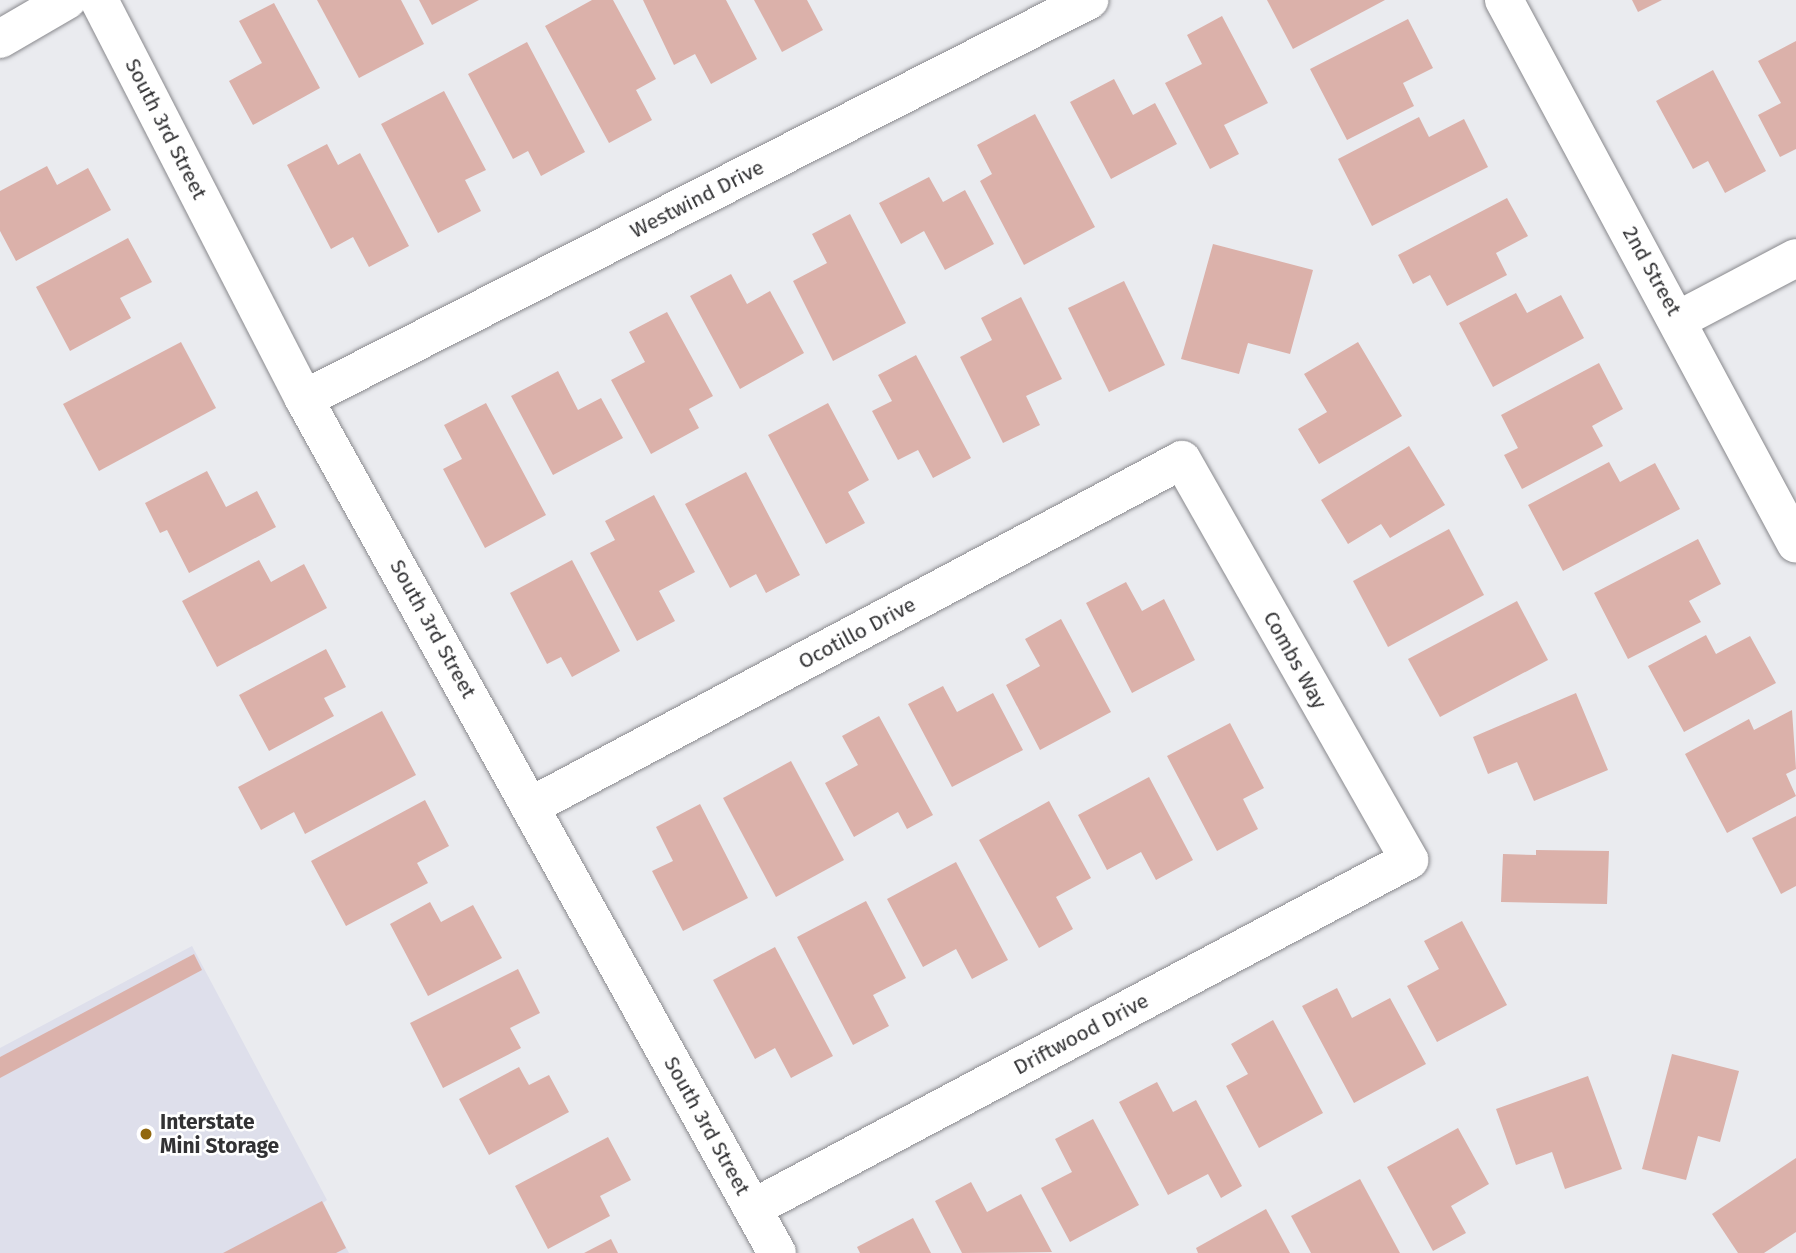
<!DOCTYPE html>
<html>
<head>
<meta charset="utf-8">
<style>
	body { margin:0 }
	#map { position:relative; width:1796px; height:1253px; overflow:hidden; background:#eaebef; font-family:"Fira Sans",sans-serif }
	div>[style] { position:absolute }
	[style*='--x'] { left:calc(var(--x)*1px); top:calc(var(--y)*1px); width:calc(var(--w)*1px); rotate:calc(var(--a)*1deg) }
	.built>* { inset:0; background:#dedfeb }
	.building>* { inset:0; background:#dbb1aa }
	.roads { filter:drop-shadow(0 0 2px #89898d) drop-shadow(0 0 2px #89898d) }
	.street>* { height:38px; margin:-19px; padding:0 19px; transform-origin:19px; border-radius:19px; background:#fff }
	.dots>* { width:19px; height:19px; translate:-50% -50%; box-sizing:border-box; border:4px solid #fff; border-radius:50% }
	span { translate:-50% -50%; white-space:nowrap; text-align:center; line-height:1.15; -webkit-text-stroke:5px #fff; paint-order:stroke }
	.street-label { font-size:21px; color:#323234 }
	.poi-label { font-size:21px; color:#323234; font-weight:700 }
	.left { translate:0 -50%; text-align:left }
</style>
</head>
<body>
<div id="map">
	<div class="built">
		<i style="clip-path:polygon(192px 946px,327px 1200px,323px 1203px,349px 1253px,0 1253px,0 1048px)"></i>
	</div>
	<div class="building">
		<i style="clip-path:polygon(317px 0,401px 0,424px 44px,359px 78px)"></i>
		<i style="clip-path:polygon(419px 0,479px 0,432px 25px)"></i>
		<i style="clip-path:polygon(592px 0,613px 0,656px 79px,636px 90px,652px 120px,609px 143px,545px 26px)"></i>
		<i style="clip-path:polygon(643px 0,726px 0,757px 59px,711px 84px,695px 54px,674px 65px)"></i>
		<i style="clip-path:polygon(754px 0,807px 0,823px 30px,782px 52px)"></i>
		<i style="clip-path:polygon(1267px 0,1385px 0,1293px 49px)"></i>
		<i style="clip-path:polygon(1632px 0,1662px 0,1638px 12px)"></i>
		<i style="clip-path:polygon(274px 3px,320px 88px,253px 125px,229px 81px,262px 63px,239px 21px)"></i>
		<i style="clip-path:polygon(1222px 16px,1268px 103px,1224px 125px,1239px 154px,1210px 169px,1165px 83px,1202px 64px,1187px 35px)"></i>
		<i style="clip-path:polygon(1408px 19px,1433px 68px,1403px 83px,1414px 106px,1347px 140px,1310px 69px)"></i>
		<i style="clip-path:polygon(1796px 41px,1796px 149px,1780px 157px,1758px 115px,1781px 103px,1758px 61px)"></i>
		<i style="clip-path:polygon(527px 42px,585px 152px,541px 176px,528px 151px,513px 159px,468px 74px)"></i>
		<i style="clip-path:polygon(1713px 70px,1766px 171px,1725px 193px,1708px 161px,1693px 169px,1656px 101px)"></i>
		<i style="clip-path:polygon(1114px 79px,1133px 115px,1155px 103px,1177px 144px,1111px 179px,1070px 102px)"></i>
		<i style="clip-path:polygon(444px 91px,486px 170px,465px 180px,481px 211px,438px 233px,381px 124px)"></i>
		<i style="clip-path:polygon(1035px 114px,1095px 227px,1024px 265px,980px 181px,992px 174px,977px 145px)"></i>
		<i style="clip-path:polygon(1419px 117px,1429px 137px,1464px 119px,1488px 167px,1372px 226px,1338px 159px)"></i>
		<i style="clip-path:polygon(327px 144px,338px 165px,360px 153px,409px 246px,369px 267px,353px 237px,331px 249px,287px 165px)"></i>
		<i style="clip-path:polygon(47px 166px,57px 185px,88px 168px,111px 210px,16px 261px,0 231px,0 191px)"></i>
		<i style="clip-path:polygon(929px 177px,943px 202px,965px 190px,994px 244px,945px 270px,924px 231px,901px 244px,879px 203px)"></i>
		<i style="clip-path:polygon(1507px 198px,1528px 236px,1496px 253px,1507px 275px,1447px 306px,1430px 275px,1413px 284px,1398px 255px)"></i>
		<i style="clip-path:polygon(850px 214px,906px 323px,833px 361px,793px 281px,827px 263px,812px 234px)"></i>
		<i style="clip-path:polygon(128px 238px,152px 282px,120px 298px,131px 318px,70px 351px,36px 287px)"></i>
		<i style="clip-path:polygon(1213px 244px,1313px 270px,1290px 354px,1248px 343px,1239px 374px,1181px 359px)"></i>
		<i style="clip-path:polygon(731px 274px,747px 304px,770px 291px,804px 353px,740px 389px,690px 296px)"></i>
		<i style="clip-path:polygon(1124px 281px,1165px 365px,1109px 392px,1068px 308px)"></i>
		<i style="clip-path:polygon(1516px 293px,1527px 313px,1561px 295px,1584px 338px,1493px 387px,1459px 323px)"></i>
		<i style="clip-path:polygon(1021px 297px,1062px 379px,1026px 396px,1040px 425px,1003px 443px,960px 357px,992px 340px,981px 318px)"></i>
		<i style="clip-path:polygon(667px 312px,713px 396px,689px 409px,699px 428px,651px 454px,611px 380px,645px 362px,629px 332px)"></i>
		<i style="clip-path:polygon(181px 342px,216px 408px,99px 471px,63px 404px)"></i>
		<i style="clip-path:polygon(1358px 342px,1402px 416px,1319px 464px,1298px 429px,1327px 412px,1304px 374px)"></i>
		<i style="clip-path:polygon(916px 355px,971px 458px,933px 478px,918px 450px,898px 460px,872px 411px,892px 401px,878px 375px)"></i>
		<i style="clip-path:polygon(1599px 363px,1623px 409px,1592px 426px,1603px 446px,1522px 489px,1504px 455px,1518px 448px,1501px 415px)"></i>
		<i style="clip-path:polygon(558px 371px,578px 410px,601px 398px,623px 438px,553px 475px,511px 396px)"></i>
		<i style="clip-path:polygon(486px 403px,546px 515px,485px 548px,443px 469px,462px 459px,444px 425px)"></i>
		<i style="clip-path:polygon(828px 403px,869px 480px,848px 492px,865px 523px,826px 544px,768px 435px)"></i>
		<i style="clip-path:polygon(1409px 446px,1445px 505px,1390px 538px,1381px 524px,1348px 544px,1321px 500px)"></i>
		<i style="clip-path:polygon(1609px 462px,1620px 482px,1655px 463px,1680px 509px,1563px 571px,1528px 505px)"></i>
		<i style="clip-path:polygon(207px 471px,226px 507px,257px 491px,276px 527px,189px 573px,167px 530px,160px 533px,145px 503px)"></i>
		<i style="clip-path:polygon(746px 472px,800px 575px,766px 593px,756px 574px,730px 588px,685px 504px)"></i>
		<i style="clip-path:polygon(654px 495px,695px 572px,659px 591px,675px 621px,637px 641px,590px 553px,615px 540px,605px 521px)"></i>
		<i style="clip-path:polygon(1449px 529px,1484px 595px,1388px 647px,1353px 581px)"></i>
		<i style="clip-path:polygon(1698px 539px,1721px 584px,1689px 601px,1701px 622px,1628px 659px,1594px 593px)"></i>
		<i style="clip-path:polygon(259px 560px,271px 582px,304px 564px,327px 608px,217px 667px,182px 601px)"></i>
		<i style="clip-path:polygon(572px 560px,620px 651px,572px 677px,561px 657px,547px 664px,510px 593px)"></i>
		<i style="clip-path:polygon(1126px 582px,1142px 611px,1164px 599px,1195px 660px,1132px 693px,1086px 603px)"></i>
		<i style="clip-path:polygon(1517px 601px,1548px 660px,1440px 717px,1408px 659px)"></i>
		<i style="clip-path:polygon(1061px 619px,1111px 712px,1040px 750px,1006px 685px,1040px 666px,1025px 639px)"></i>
		<i style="clip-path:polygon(1706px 635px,1716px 654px,1750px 636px,1776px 683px,1684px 732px,1648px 666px)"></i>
		<i style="clip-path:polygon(326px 649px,346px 687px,324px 698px,334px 716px,269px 751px,239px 695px)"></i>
		<i style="clip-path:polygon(943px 686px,957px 712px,993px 693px,1023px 750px,952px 787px,908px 704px)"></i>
		<i style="clip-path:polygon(1576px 693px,1608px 770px,1534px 801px,1517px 762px,1488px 774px,1473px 737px)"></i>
		<i style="clip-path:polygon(1792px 710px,1796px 769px,1786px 774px,1796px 796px,1727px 833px,1685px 754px,1749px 719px,1754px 730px)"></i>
		<i style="clip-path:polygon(382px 711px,416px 775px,305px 834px,294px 812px,261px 830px,238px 787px)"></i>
		<i style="clip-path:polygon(879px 716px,933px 815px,907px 829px,898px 812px,854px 837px,825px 783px,858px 765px,842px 736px)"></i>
		<i style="clip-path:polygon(1230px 723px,1264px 788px,1243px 799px,1258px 829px,1217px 851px,1167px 756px)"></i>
		<i style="clip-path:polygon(791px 761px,844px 860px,776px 897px,723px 798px)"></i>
		<i style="clip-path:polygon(1149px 777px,1193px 860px,1156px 880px,1141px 852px,1107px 870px,1078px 815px)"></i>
		<i style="clip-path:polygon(425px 800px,449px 846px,417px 863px,428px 883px,346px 926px,311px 861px)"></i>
		<i style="clip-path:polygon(1049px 801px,1091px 878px,1056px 897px,1073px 929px,1039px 948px,979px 840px)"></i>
		<i style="clip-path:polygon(700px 804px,748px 898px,683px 931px,652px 871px,673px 861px,656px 827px)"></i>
		<i style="clip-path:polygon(1796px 816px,1796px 886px,1781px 894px,1752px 838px)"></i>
		<i style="clip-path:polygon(1536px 850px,1609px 851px,1607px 904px,1501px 902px,1503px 854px,1536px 855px)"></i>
		<i style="clip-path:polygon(956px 862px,1008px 960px,972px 979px,956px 949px,923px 967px,887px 899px)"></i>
		<i style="clip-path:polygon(866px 901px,906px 978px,873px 995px,889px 1026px,853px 1045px,797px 937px)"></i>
		<i style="clip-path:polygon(430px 902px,441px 922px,473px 905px,502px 958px,428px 996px,390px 924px)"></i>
		<i style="clip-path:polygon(1462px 921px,1507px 1005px,1437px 1042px,1407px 986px,1439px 969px,1424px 941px)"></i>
		<i style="clip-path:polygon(775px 947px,833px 1056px,791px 1078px,775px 1048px,755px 1059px,713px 980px)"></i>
		<i style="clip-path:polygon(194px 954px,202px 970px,0 1078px,0 1057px)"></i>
		<i style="clip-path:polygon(518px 969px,540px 1013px,510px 1028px,521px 1048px,443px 1088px,410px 1023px)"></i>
		<i style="clip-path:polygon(1337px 988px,1352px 1018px,1390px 998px,1426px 1064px,1354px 1103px,1302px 1006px)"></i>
		<i style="clip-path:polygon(1273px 1020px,1323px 1113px,1259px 1148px,1226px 1086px,1248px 1074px,1231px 1044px)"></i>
		<i style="clip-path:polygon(1672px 1054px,1739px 1071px,1720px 1142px,1698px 1136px,1686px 1180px,1642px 1169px)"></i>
		<i style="clip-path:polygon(519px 1067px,529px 1085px,549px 1075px,569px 1112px,489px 1155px,459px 1099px)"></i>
		<i style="clip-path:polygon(1588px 1076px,1622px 1169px,1565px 1189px,1552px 1152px,1516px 1165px,1496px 1109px)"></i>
		<i style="clip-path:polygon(1157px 1082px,1173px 1112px,1196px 1100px,1242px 1186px,1221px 1198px,1208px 1174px,1168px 1195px,1119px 1102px)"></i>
		<i style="clip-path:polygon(1093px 1119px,1139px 1205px,1070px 1242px,1041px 1188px,1072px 1172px,1055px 1139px)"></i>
		<i style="clip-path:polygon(1458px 1128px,1489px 1184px,1451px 1206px,1466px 1233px,1433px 1251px,1387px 1167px)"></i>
		<i style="clip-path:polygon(608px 1137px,631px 1180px,600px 1196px,610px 1216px,548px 1249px,515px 1186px)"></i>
		<i style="clip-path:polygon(1796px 1158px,1796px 1232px,1764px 1253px,1738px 1253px,1712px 1214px)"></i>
		<i style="clip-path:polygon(1360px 1179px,1400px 1253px,1311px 1253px,1291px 1216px)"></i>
		<i style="clip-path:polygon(971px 1182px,987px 1212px,1021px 1194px,1052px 1252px,962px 1253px,935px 1201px)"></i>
		<i style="clip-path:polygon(322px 1201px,346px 1248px,336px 1253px,223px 1253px)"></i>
		<i style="clip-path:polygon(1266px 1209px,1290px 1253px,1198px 1253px,1196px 1248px)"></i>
		<i style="clip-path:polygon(913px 1218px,931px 1253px,860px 1253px,857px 1247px)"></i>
		<i style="clip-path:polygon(611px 1239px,618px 1253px,584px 1253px)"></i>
	</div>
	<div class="roads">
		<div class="street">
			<i style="--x:99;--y:0;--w:449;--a:62.8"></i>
			<i style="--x:304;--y:399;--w:976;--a:61.02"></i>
			<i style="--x:1504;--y:0;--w:617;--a:61.77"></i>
			<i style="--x:0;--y:39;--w:78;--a:-30.2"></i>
			<i style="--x:1678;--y:320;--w:133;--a:-27.7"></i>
			<i style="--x:304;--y:399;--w:881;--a:-26.94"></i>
			<i style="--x:531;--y:806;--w:737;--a:-27.99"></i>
			<i style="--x:1182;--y:460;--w:460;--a:60.4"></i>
			<i style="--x:1409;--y:860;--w:743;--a:152.05"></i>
		</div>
	</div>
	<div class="dots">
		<i style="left:146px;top:1134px;background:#91670f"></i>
	</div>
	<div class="street-label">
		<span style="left:166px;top:129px;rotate:63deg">South 3rd Street</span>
		<span style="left:697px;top:199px;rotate:-27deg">Westwind Drive</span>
		<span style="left:1652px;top:271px;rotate:61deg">2nd Street</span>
		<span style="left:433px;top:629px;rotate:61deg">South 3rd Street</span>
		<span style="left:857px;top:633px;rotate:-28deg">Ocotillo Drive</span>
		<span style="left:1295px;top:660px;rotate:61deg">Combs Way</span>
		<span style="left:1081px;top:1034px;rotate:-28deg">Driftwood Drive</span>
		<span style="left:707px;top:1126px;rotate:61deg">South 3rd Street</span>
	</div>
	<div class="poi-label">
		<span class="left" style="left:160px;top:1134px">Interstate<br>Mini Storage</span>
	</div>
</div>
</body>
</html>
